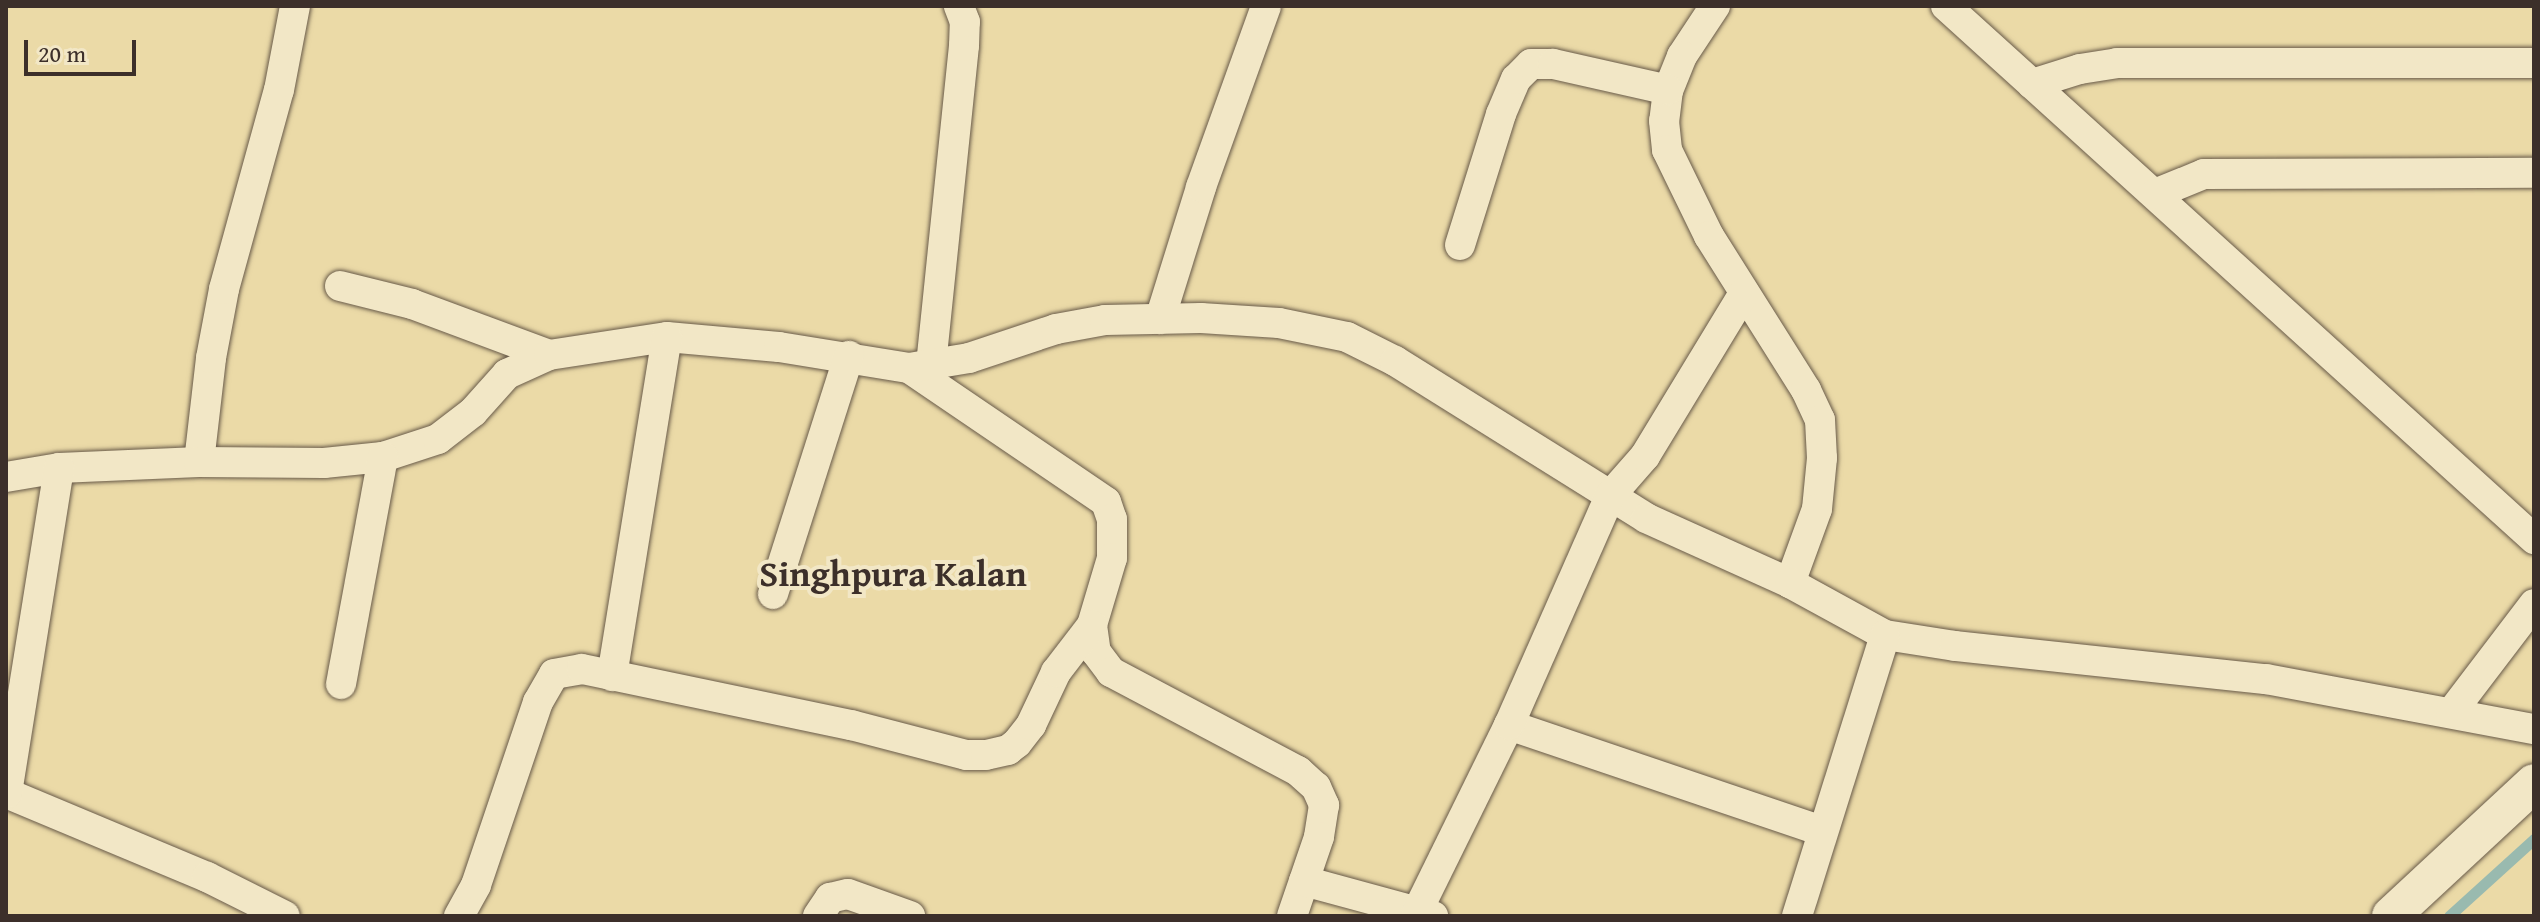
<!DOCTYPE html>
<html>
<head>
<meta charset="utf-8">
<style>
	body { margin:0 }
	#map { position:relative; width:2540px; height:922px; overflow:hidden; background:#ebdaa7; font-family:"Gentium Book Plus",serif }
	div>[style] { position:absolute }
	[style*='--x'] { left:calc(var(--x)*1px); top:calc(var(--y)*1px); width:calc(var(--w)*1px); rotate:calc(var(--a)*1deg) }
	.stream>* { height:11px; margin:-5.5px; padding:0 5.5px; transform-origin:5.5px; border-radius:5.5px; background:#99baaf }
	.roads { filter:drop-shadow(0 0 2px #685a49) drop-shadow(0 0 2px #685a49) }
	.minor>* { height:30px; margin:-15px; padding:0 15px; transform-origin:15px; border-radius:15px; background:#f2e7c6 }
	.tertiary>* { height:38px; margin:-19px; padding:0 19px; transform-origin:19px; border-radius:19px; background:#f2e7c6 }
	span { translate:-50% -50%; white-space:nowrap; text-align:center; line-height:1.15; -webkit-text-stroke:8px #f2e7c6; paint-order:stroke }
	.quarter-label { font-size:36px; color:#3c2f2a; font-weight:700 }
	.frame { position:absolute; inset:0; border:8px solid #3c2f2a; pointer-events:none }
	.scale { position:absolute; left:24px; top:40px; width:112px; height:36px; box-sizing:border-box; border:4px solid #3c2f2a; border-top:0; padding-left:10px; font-size:24px; line-height:28px; white-space:nowrap; color:#3c2f2a; -webkit-text-stroke:6px #f2e7c6; paint-order:stroke }
</style>
</head>
<body>
<div id="map">
	<div class="stream">
		<i style="--x:2449;--y:916;--w:115;--a:-42.2"></i>
	</div>
	<div class="roads">
		<div class="minor">
			<i style="--x:1715;--y:6;--w:60;--a:123.4"></i>
			<i style="--x:1682;--y:56;--w:37;--a:112"></i>
			<i style="--x:1668;--y:90;--w:31;--a:97"></i>
			<i style="--x:1664;--y:121;--w:29;--a:84"></i>
			<i style="--x:1667;--y:150;--w:96;--a:64"></i>
			<i style="--x:1709;--y:236;--w:182;--a:57.8"></i>
			<i style="--x:1806;--y:390;--w:33;--a:65"></i>
			<i style="--x:1820;--y:420;--w:38;--a:87"></i>
			<i style="--x:1822;--y:458;--w:51;--a:95.6"></i>
			<i style="--x:1817;--y:509;--w:79;--a:110"></i>
			<i style="--x:1946;--y:6;--w:794;--a:42.19"></i>
			<i style="--x:2032;--y:84;--w:50;--a:-17.4"></i>
			<i style="--x:2080;--y:69;--w:37;--a:-9"></i>
			<i style="--x:2117;--y:63;--w:417;--a:0"></i>
			<i style="--x:2155;--y:194;--w:53;--a:-22.2"></i>
			<i style="--x:2204;--y:174;--w:330;--a:-0.2"></i>
			<i style="--x:1460;--y:245;--w:137;--a:-72.6"></i>
			<i style="--x:1501;--y:114;--w:38;--a:-67"></i>
			<i style="--x:1516;--y:79;--w:21;--a:-45"></i>
			<i style="--x:1531;--y:64;--w:22;--a:0"></i>
			<i style="--x:1553;--y:64;--w:118;--a:12.7"></i>
			<i style="--x:340;--y:286;--w:74;--a:14"></i>
			<i style="--x:412;--y:304;--w:146;--a:20.4"></i>
			<i style="--x:1160;--y:319;--w:138;--a:-72.7"></i>
			<i style="--x:1201;--y:187;--w:192;--a:-70.2"></i>
			<i style="--x:931;--y:365;--w:321;--a:-84.1"></i>
			<i style="--x:964;--y:46;--w:24;--a:-88"></i>
			<i style="--x:965;--y:22;--w:17;--a:-111"></i>
			<i style="--x:909;--y:368;--w:238;--a:34.2"></i>
			<i style="--x:1106;--y:502;--w:18;--a:71"></i>
			<i style="--x:1112;--y:519;--w:39;--a:90"></i>
			<i style="--x:1112;--y:558;--w:70;--a:106.6"></i>
			<i style="--x:1092;--y:625;--w:27;--a:82"></i>
			<i style="--x:1096;--y:652;--w:25;--a:53"></i>
			<i style="--x:1111;--y:672;--w:212;--a:27.9"></i>
			<i style="--x:1298;--y:771;--w:24;--a:42"></i>
			<i style="--x:1316;--y:787;--w:20;--a:66"></i>
			<i style="--x:1324;--y:805;--w:32;--a:99"></i>
			<i style="--x:1319;--y:837;--w:83;--a:108.9"></i>
			<i style="--x:199;--y:462;--w:105;--a:-83.4"></i>
			<i style="--x:211;--y:358;--w:70;--a:-79.3"></i>
			<i style="--x:224;--y:289;--w:206;--a:-74.6"></i>
			<i style="--x:279;--y:90;--w:86;--a:-79.2"></i>
			<i style="--x:6;--y:477;--w:54;--a:-9.6"></i>
			<i style="--x:59;--y:468;--w:140;--a:-2.5"></i>
			<i style="--x:199;--y:462;--w:125;--a:0.5"></i>
			<i style="--x:324;--y:463;--w:59;--a:-5.8"></i>
			<i style="--x:383;--y:457;--w:58;--a:-18.1"></i>
			<i style="--x:438;--y:439;--w:44;--a:-37.6"></i>
			<i style="--x:473;--y:412;--w:51;--a:-48.2"></i>
			<i style="--x:507;--y:374;--w:46;--a:-24.3"></i>
			<i style="--x:549;--y:355;--w:119;--a:-8.7"></i>
			<i style="--x:667;--y:337;--w:112;--a:5.1"></i>
			<i style="--x:779;--y:347;--w:132;--a:9.2"></i>
			<i style="--x:909;--y:368;--w:61;--a:-9.5"></i>
			<i style="--x:969;--y:358;--w:92;--a:-18.4"></i>
			<i style="--x:1056;--y:329;--w:50;--a:-10.4"></i>
			<i style="--x:1105;--y:320;--w:96;--a:-1.2"></i>
			<i style="--x:1201;--y:318;--w:78;--a:3.7"></i>
			<i style="--x:1279;--y:323;--w:69;--a:11.6"></i>
			<i style="--x:1347;--y:337;--w:54;--a:26.6"></i>
			<i style="--x:1395;--y:361;--w:296;--a:32"></i>
			<i style="--x:1646;--y:518;--w:158;--a:24.3"></i>
			<i style="--x:1790;--y:583;--w:108;--a:28.7"></i>
			<i style="--x:1885;--y:635;--w:71;--a:8.9"></i>
			<i style="--x:1955;--y:646;--w:313;--a:6.1"></i>
			<i style="--x:2266;--y:679;--w:273;--a:10.6"></i>
			<i style="--x:773;--y:594;--w:250;--a:-72.3"></i>
			<i style="--x:612;--y:676;--w:343;--a:-80.8"></i>
			<i style="--x:341;--y:684;--w:231;--a:-79.5"></i>
			<i style="--x:2451;--y:713;--w:137;--a:-52.7"></i>
			<i style="--x:1509;--y:725;--w:331;--a:18.7"></i>
			<i style="--x:6;--y:793;--w:218;--a:22.7"></i>
			<i style="--x:207;--y:877;--w:87;--a:26.6"></i>
			<i style="--x:7;--y:793;--w:329;--a:-80.9"></i>
			<i style="--x:1304;--y:881;--w:134;--a:15.2"></i>
			<i style="--x:1417;--y:912;--w:208;--a:-63.8"></i>
			<i style="--x:1509;--y:725;--w:250;--a:-66.2"></i>
			<i style="--x:1610;--y:496;--w:53;--a:-48.8"></i>
			<i style="--x:1645;--y:456;--w:191;--a:-58.7"></i>
			<i style="--x:459;--y:916;--w:35;--a:-61"></i>
			<i style="--x:476;--y:885;--w:193;--a:-71.3"></i>
			<i style="--x:538;--y:702;--w:32;--a:-60"></i>
			<i style="--x:554;--y:674;--w:28;--a:-10"></i>
			<i style="--x:582;--y:669;--w:275;--a:11.8"></i>
			<i style="--x:851;--y:725;--w:119;--a:14.6"></i>
			<i style="--x:966;--y:755;--w:20;--a:0"></i>
			<i style="--x:986;--y:755;--w:23;--a:-13"></i>
			<i style="--x:1008;--y:750;--w:11;--a:-38"></i>
			<i style="--x:1017;--y:743;--w:23;--a:-52"></i>
			<i style="--x:1031;--y:725;--w:59;--a:-64.7"></i>
			<i style="--x:1056;--y:672;--w:59;--a:-52.5"></i>
			<i style="--x:818;--y:916;--w:22;--a:-56"></i>
			<i style="--x:830;--y:898;--w:18;--a:-13"></i>
			<i style="--x:848;--y:894;--w:66;--a:19.5"></i>
			<i style="--x:1797;--y:916;--w:294;--a:-72.6"></i>
		</div>
		<div class="tertiary">
			<i style="--x:2391;--y:916;--w:195;--a:-42.9"></i>
		</div>
	</div>
	<div class="quarter-label">
		<span style="left:893px;top:573px">Singhpura Kalan</span>
	</div>
	<div class="frame"></div>
	<div class="scale">20 m</div>
</div>
</body>
</html>
